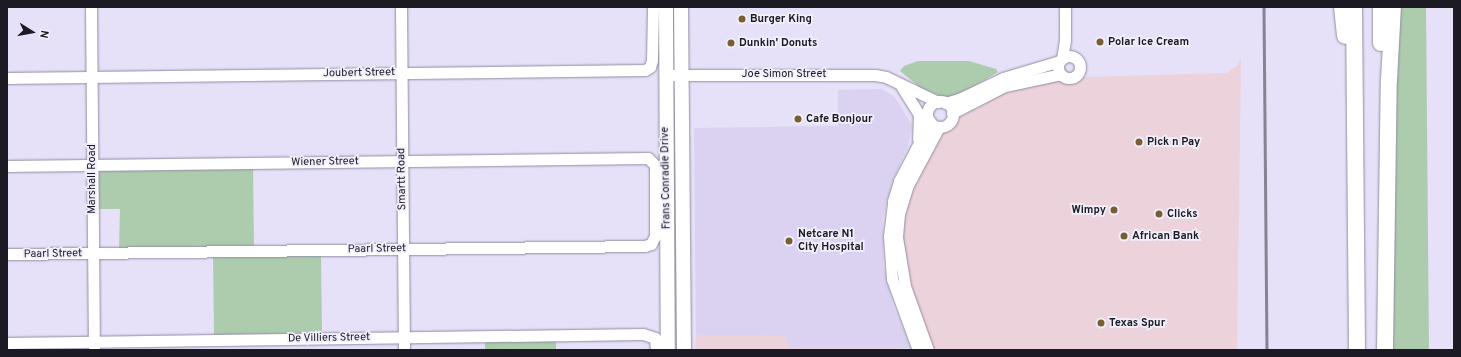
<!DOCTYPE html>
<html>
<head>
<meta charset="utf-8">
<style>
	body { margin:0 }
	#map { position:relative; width:1461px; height:357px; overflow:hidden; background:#e6e0f8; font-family:Overpass,sans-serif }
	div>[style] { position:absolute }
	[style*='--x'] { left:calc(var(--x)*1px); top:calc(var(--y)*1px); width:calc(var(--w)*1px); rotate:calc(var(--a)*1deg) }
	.commercial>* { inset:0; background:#ecd2da }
	.built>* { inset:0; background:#dad2f0 }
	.green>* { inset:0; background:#adccae }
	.roads { filter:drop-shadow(0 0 1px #928ca2) drop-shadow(0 0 1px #928ca2) }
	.minor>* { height:11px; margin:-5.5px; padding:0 5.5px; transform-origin:5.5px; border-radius:5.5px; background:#fff }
	.minor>.ring { margin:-5.5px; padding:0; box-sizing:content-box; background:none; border:11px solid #fff; border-radius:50% }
	.major>* { height:14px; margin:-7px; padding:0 7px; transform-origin:7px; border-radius:7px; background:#fff }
	.highway>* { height:16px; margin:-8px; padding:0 8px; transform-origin:8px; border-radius:8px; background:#fff }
	.rail>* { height:2.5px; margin:-1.25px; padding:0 1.25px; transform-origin:1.25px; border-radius:1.25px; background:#878394 }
	.dots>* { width:11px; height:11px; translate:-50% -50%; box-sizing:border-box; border:2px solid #f2effd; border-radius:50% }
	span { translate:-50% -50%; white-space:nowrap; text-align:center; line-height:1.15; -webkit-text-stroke:3.5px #f2effd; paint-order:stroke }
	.poi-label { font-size:11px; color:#1c1a22; font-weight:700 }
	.left { translate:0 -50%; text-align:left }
	.right { translate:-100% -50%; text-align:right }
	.street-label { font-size:11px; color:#1c1a22 }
	.frame { position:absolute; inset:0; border:8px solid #1c1a22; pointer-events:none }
	.north { position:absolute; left:12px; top:12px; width:40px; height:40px; -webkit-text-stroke:3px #f2effd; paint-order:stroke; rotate:101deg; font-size:11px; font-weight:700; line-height:16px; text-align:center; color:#1c1a22 }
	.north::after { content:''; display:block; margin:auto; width:14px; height:18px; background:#1c1a22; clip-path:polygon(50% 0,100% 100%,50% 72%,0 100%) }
</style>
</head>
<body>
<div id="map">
	<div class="commercial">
		<i style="clip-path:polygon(1241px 58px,1237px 350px,931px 350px,916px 309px,901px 251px,903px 220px,909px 192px,940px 136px,962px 115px,996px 93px,1040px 81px,1085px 77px,1226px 73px,1237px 66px)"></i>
		<i style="clip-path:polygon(696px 335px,786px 336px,911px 350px,695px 350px)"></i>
	</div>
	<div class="built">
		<i style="clip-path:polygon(881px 89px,894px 96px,912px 125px,908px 146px,891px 185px,883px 218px,883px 265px,893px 305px,911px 348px,789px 347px,785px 336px,696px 335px,694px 128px,838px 126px,838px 90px)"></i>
	</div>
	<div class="green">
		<i style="clip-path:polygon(1399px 7px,1426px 7px,1429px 350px,1392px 350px,1393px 143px)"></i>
		<i style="clip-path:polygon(918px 61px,969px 61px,996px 69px,998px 72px,961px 94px,945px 98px,921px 88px,900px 71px,904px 66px)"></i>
		<i style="clip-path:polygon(253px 168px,254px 246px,119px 248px,120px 209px,97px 209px,98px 170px)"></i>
		<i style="clip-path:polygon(321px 256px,322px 333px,214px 335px,213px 257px)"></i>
		<i style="clip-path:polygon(556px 341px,556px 350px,485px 350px,485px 342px)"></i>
	</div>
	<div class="roads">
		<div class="minor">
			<i style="--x:91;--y:7;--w:343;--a:89.5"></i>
			<i style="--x:401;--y:7;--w:343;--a:89.5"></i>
			<i class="ring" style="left:1058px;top:56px;width:11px;height:11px"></i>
			<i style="--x:1062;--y:59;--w:19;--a:-81"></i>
			<i style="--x:1065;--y:40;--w:33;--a:-90"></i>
			<i style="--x:666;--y:75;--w:209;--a:0"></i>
			<i style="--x:875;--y:75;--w:11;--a:10"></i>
			<i style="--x:886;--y:77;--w:58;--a:25.7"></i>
			<i style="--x:7;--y:78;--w:638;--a:-0.72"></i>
			<i style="--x:645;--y:70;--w:6;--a:-31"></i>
			<i style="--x:650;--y:67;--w:7;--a:-74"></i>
			<i style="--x:652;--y:60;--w:53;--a:-88.9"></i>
			<i style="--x:900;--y:84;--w:36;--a:58"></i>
			<i style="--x:919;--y:114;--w:25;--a:92"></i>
			<i class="ring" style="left:927px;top:101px;width:15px;height:15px"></i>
			<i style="--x:945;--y:103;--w:15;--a:-16"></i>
			<i style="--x:959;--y:99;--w:49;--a:-25.5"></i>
			<i style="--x:1003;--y:78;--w:59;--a:-16.6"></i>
			<i style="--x:952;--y:113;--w:59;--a:-27"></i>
			<i style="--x:1005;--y:86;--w:57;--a:-12.1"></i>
			<i style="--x:7;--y:166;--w:641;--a:-0.72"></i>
			<i style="--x:648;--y:158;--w:10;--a:45"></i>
			<i style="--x:655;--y:165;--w:71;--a:90"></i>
			<i style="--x:655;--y:236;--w:9;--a:117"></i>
			<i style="--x:651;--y:244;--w:6;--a:162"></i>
			<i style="--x:645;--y:246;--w:638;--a:179.28"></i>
			<i style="--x:7;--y:343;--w:636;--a:-0.81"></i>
			<i style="--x:643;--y:334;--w:13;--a:18"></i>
			<i style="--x:655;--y:338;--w:12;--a:85"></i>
			<i style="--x:918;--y:350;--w:76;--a:-110.1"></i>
			<i style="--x:892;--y:279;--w:43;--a:-94"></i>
			<i style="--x:889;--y:236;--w:35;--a:-83"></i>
			<i style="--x:893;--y:201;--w:21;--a:-73"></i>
			<i style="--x:899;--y:181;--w:67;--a:-62.3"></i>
			<i style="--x:928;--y:350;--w:68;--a:-109.8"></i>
			<i style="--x:905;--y:286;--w:50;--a:-99.3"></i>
			<i style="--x:897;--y:237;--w:23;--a:-85"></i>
			<i style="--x:899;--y:214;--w:28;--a:-73"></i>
			<i style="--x:907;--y:187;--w:68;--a:-61.9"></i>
		</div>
		<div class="major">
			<i style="--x:666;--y:7;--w:343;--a:89.7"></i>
			<i style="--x:681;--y:7;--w:343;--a:89.5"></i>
		</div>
		<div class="highway">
			<i style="--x:1342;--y:7;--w:29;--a:84"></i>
			<i style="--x:1354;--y:7;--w:343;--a:89.5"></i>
			<i style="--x:1381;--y:7;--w:36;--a:90"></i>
			<i style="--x:1385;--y:350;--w:270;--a:-89.2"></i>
			<i style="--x:1389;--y:80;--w:73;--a:-86.9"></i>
		</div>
	</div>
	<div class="rail">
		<i style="--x:1264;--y:7;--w:343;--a:89.5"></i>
	</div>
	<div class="dots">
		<i style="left:742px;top:19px;background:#795e30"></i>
		<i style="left:1100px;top:42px;background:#795e30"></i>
		<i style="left:731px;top:43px;background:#795e30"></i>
		<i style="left:798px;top:119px;background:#795e30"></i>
		<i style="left:1139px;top:142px;background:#795e30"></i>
		<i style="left:1114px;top:210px;background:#795e30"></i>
		<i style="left:1159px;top:214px;background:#795e30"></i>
		<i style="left:1124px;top:236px;background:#795e30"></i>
		<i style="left:789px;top:241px;background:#795e30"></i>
		<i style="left:1101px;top:323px;background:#795e30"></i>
	</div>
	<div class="poi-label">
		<span class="left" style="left:750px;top:19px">Burger King</span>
		<span class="left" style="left:1108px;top:42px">Polar Ice Cream</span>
		<span class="left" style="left:739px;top:43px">Dunkin' Donuts</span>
		<span class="left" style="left:806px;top:119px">Cafe Bonjour</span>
		<span class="left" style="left:1147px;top:142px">Pick n Pay</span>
		<span class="right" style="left:1106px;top:210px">Wimpy</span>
		<span class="left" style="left:1167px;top:214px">Clicks</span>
		<span class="left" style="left:798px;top:241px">Netcare N1<br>City Hospital</span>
		<span class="left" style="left:1132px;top:236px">African Bank</span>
		<span class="left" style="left:1109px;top:323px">Texas Spur</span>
	</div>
	<div class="street-label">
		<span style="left:359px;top:73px;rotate:-1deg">Joubert Street</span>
		<span style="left:784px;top:74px">Joe Simon Street</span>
		<span style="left:325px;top:162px;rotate:-1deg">Wiener Street</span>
		<span style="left:666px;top:178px;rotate:-91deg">Frans Conradie Drive</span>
		<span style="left:92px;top:179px;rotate:-90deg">Marshall Road</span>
		<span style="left:402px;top:179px;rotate:-91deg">Smartt Road</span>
		<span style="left:377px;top:249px;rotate:-1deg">Paarl Street</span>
		<span style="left:53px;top:254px;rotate:-1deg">Paarl Street</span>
		<span style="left:329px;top:338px;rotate:-1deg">De Villiers Street</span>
	</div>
	<div class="frame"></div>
	<div class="north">N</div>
</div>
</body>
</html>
